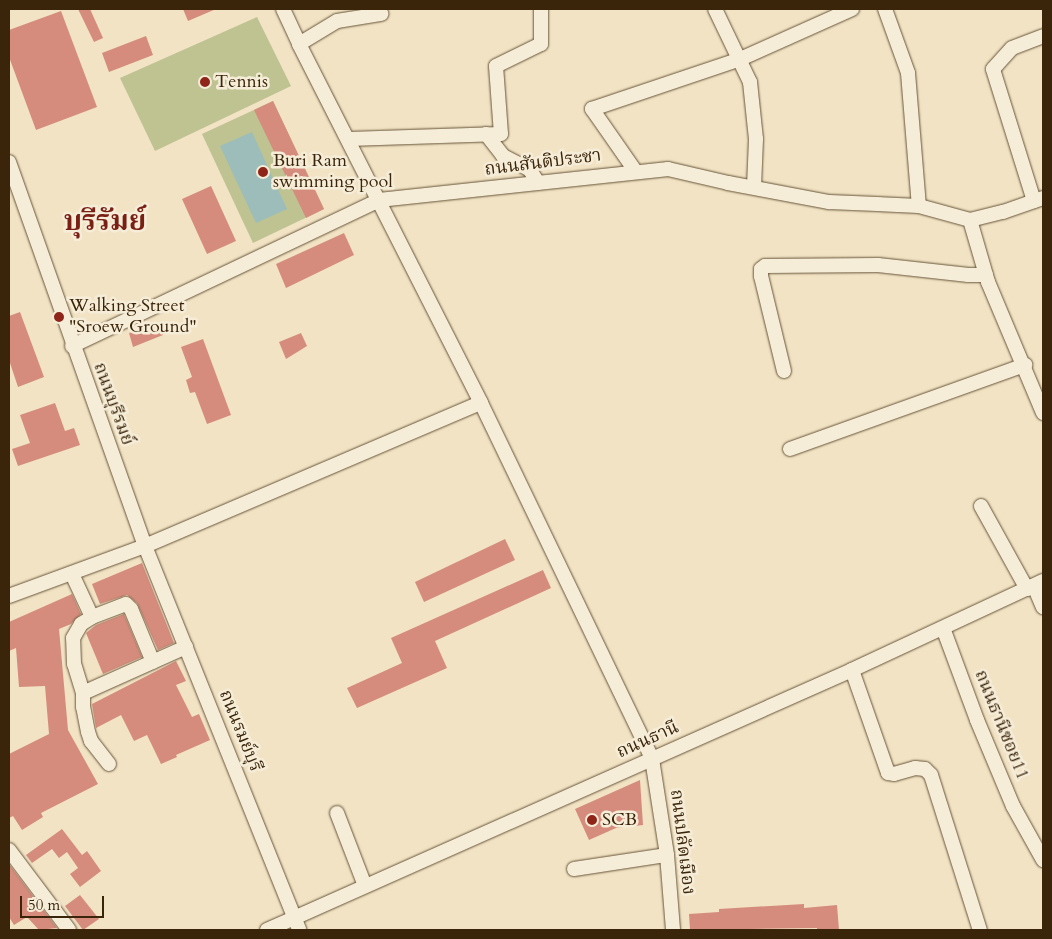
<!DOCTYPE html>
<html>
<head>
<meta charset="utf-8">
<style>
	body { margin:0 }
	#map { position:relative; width:1052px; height:939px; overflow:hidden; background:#f1e3c4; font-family:Cardo,"Noto Serif Thai",serif }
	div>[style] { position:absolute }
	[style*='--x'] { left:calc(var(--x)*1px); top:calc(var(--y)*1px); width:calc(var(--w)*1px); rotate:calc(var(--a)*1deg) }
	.green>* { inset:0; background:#bec391 }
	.water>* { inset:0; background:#9cbdba }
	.building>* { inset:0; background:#d58c7d }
	.roads { filter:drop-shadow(0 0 1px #685438) drop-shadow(0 0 1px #685438) }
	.minor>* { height:14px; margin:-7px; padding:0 7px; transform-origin:7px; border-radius:7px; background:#f6edd9 }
	.dots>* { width:14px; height:14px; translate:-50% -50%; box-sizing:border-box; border:2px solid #f6edd9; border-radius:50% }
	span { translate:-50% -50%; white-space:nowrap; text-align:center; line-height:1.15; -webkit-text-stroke:5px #f6edd9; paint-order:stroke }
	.poi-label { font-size:18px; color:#3a250a }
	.left { translate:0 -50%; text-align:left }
	.street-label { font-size:18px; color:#3a250a }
	.town-label { font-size:28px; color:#7a1f14; font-weight:700 }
	.frame { position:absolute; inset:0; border:10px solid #3a250a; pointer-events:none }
	.scale { position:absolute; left:20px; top:896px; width:84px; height:22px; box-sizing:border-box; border:2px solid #3a250a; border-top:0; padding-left:6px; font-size:15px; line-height:18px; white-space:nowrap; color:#3a250a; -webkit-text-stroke:4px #f6edd9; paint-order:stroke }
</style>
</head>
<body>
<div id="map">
	<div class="green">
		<i style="clip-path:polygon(257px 17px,291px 86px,155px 151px,120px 78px)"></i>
		<i style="clip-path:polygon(273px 101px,324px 209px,253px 243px,202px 134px)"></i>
	</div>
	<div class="water">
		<i style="clip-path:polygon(252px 132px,287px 209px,256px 223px,220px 146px)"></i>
	</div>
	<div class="building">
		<i style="clip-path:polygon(78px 9px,90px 9px,103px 38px,94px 42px)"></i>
		<i style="clip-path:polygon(183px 9px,216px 9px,188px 21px)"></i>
		<i style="clip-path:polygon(61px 11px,97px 107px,36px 130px,9px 57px,9px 30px)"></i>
		<i style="clip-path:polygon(146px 36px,153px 55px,109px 72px,102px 53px)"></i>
		<i style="clip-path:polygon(273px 101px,324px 209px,306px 218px,254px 110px)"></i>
		<i style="clip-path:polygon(211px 186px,236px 241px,207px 254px,182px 199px)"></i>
		<i style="clip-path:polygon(344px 233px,354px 255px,286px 288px,276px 264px)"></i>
		<i style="clip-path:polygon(20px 312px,44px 377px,18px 387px,9px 360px,9px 316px)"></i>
		<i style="clip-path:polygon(159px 323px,163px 335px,133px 347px,129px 333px)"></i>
		<i style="clip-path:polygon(301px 333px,307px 346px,286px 359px,279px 342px)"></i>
		<i style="clip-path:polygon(203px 339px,231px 415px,207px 424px,195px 392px,190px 393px,186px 380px,192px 377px,181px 347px)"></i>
		<i style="clip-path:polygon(55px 403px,65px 431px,74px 428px,80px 445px,18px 466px,12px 449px,30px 443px,20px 415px)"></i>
		<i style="clip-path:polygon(505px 539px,515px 560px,424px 602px,415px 582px)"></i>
		<i style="clip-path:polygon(142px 563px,174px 643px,158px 650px,137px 603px,127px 595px,100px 604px,92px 584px)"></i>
		<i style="clip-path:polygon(543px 570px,551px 588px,435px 641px,447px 668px,357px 708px,347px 688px,402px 663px,391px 638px)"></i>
		<i style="clip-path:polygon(72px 594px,81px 614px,71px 624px,59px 629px,68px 730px,98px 784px,41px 813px,43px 817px,22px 830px,13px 816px,9px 818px,9px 754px,49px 734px,45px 686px,19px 687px,16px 648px,9px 651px,9px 622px)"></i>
		<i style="clip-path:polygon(124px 614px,142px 657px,103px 674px,86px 633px,96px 625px)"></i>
		<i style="clip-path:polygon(176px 661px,186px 681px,176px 685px,192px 717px,199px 714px,210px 740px,176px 755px,177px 757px,161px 764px,147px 735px,134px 741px,121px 715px,96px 728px,92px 704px)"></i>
		<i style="clip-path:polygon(640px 780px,643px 825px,616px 828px,589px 840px,575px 809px)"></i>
		<i style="clip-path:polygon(62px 829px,82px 855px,87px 851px,101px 871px,80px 887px,70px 874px,78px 868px,67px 852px,59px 858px,52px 849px,32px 863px,26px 855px)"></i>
		<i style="clip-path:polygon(9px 864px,57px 928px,39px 930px,27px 917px,14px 925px,9px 917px)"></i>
		<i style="clip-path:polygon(80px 895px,99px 919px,83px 930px,65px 906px)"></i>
		<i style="clip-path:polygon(804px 904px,804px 908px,837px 905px,839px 930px,817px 930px,817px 928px,690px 930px,689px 914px,719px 912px,719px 909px)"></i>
	</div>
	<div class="roads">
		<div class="minor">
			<i style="--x:283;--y:9;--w:38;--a:65"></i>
			<i style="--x:299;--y:44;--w:402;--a:63.1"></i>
			<i style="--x:481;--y:403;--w:395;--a:64.3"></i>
			<i style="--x:652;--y:759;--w:97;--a:81.1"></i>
			<i style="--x:667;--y:855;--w:75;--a:85.4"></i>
			<i style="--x:715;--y:9;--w:81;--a:64.4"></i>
			<i style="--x:750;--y:82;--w:57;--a:84"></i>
			<i style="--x:756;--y:139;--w:48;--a:92.4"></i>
			<i style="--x:885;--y:9;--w:68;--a:70.2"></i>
			<i style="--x:908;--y:73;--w:133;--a:85.3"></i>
			<i style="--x:299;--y:44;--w:44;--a:-31.2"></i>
			<i style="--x:337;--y:21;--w:45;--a:-9"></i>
			<i style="--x:486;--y:134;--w:28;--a:52"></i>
			<i style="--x:503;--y:156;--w:30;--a:27"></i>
			<i style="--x:530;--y:170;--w:15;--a:58"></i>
			<i style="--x:349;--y:139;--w:152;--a:-1.9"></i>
			<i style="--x:501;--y:134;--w:68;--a:-94.2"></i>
			<i style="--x:496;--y:66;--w:50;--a:-26.1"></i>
			<i style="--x:541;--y:44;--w:35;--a:-90"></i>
			<i style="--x:9;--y:162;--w:407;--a:70.5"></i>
			<i style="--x:145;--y:546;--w:414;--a:68.1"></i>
			<i style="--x:636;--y:172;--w:77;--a:-124.9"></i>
			<i style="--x:592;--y:109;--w:154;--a:-18.6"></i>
			<i style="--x:738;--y:60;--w:125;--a:-24.1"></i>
			<i style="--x:1034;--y:201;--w:138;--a:-107.3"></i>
			<i style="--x:993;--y:69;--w:28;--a:-48"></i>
			<i style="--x:1012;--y:48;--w:33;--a:-21"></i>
			<i style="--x:970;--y:220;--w:65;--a:73.8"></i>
			<i style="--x:988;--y:282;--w:142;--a:67.2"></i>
			<i style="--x:72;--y:346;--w:340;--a:-25.4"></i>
			<i style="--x:379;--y:200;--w:291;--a:-6.1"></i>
			<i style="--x:668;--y:169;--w:62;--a:13.1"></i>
			<i style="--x:728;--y:183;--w:103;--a:10.7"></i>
			<i style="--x:829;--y:202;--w:90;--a:2.5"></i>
			<i style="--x:919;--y:206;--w:53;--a:15.4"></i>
			<i style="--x:970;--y:220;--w:34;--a:-14"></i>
			<i style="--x:1003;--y:212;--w:42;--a:-19.3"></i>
			<i style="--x:784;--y:371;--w:98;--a:-103.6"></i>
			<i style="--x:761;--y:276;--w:7;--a:-90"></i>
			<i style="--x:761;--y:269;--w:5;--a:-37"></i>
			<i style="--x:765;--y:266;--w:113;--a:-0.5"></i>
			<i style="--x:878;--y:265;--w:91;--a:6.3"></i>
			<i style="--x:968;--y:275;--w:18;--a:0"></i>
			<i style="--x:790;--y:449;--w:250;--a:-19.7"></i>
			<i style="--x:981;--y:506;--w:95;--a:61"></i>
			<i style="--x:72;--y:574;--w:47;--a:65.1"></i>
			<i style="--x:1034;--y:586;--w:23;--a:67"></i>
			<i style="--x:9;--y:596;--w:145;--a:-20.2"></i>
			<i style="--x:145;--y:546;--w:365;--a:-23.1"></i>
			<i style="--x:943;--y:628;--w:98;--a:69.7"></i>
			<i style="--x:977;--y:720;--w:93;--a:67.3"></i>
			<i style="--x:1013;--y:806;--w:62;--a:60.9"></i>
			<i style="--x:852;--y:670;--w:109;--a:70.7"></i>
			<i style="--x:888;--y:773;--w:6;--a:9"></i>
			<i style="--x:894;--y:774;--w:22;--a:-16"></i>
			<i style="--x:915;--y:768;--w:10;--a:6"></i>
			<i style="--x:925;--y:769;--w:8;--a:45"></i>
			<i style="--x:931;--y:775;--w:163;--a:72.5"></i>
			<i style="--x:83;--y:693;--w:30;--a:-107"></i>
			<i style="--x:74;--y:664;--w:26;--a:-92"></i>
			<i style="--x:73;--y:638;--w:16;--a:-60"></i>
			<i style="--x:81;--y:624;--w:13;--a:-32"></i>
			<i style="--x:92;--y:617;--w:36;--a:-21"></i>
			<i style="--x:126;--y:604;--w:7;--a:45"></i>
			<i style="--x:131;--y:609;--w:57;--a:67.5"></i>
			<i style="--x:109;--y:764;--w:29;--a:-128"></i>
			<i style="--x:91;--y:741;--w:9;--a:-108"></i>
			<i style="--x:88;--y:732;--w:25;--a:-101"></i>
			<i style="--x:83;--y:707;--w:14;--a:-90"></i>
			<i style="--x:83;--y:693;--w:113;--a:-24.1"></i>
			<i style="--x:337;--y:813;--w:78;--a:69"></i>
			<i style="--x:9;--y:850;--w:100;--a:53.1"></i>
			<i style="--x:574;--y:869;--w:94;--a:-8.6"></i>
			<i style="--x:267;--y:930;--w:640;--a:-23.96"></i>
			<i style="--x:852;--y:670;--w:211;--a:-25"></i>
		</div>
	</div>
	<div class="dots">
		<i style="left:205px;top:82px;background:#8f2418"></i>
		<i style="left:263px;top:172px;background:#8f2418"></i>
		<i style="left:59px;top:317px;background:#8f2418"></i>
		<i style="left:592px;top:820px;background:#8f2418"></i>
	</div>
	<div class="poi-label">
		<span class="left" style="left:215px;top:82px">Tennis</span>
		<span class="left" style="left:273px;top:172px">Buri Ram<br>swimming pool</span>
		<span class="left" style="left:69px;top:317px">Walking Street<br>"Sroew Ground"</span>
		<span class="left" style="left:602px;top:820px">SCB</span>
	</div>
	<div class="street-label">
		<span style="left:543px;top:163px;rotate:-7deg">ถนนสันติประชา</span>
		<span style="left:113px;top:404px;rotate:70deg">ถนนบุรีรมย์</span>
		<span style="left:1001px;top:725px;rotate:68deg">ถนนธานีซอย11</span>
		<span style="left:240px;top:731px;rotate:68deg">ถนนรมย์บุรี</span>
		<span style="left:648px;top:740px;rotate:-24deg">ถนนธานี</span>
		<span style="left:682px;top:842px;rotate:83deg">ถนนปลัดเมือง</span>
	</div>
	<div class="town-label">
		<span style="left:105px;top:221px">บุรีรัมย์</span>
	</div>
	<div class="frame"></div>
	<div class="scale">50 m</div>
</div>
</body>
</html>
